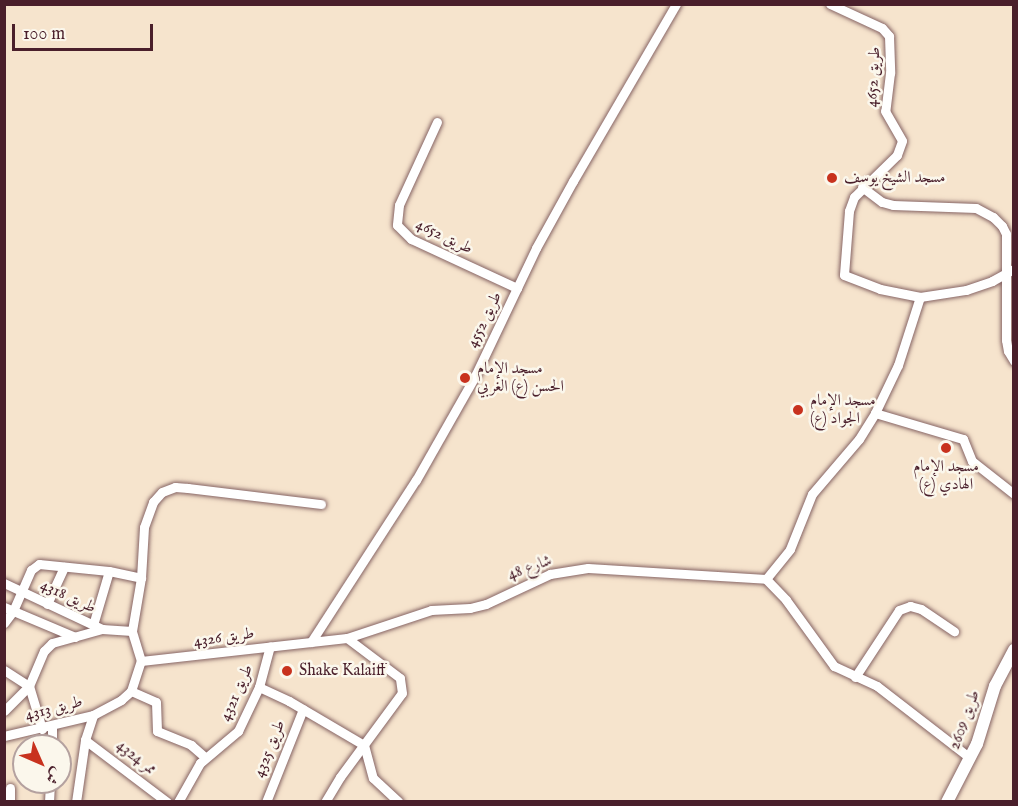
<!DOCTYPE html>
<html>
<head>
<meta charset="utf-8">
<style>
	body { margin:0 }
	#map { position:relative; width:1018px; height:806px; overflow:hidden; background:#f6e4cd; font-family:"IM FELL English",Amiri,serif }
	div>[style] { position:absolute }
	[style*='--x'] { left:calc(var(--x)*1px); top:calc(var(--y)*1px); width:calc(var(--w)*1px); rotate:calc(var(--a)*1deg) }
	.roads { filter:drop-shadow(0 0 2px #866464) drop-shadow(0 0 2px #866464) }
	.minor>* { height:9px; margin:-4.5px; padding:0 4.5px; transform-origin:4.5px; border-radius:4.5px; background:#fff }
	.tertiary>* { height:12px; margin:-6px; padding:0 6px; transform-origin:6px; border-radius:6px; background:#fff }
	.dots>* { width:16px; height:16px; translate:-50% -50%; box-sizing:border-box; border:3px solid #fbf7ec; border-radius:50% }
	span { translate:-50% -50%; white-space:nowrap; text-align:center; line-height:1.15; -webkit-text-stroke:5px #fbf7ec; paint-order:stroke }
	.street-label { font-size:16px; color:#4a1f2b }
	.poi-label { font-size:16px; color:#4a1f2b }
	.left { translate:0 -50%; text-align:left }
	.frame { position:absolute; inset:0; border:6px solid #4a1f2b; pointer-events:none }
	.north { position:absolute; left:12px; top:734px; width:60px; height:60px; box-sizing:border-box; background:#fbf7ec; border:2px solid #b4a19f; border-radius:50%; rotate:135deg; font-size:16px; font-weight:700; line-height:24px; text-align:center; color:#4a1f2b }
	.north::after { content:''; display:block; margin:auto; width:21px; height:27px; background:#c8321e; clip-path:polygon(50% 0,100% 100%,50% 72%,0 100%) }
	.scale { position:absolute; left:12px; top:24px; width:141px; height:27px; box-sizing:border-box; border:3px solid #4a1f2b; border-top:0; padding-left:8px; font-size:18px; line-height:21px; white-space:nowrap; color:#4a1f2b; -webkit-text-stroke:4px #fbf7ec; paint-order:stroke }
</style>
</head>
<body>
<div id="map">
	<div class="roads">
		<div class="minor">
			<i style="--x:830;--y:4;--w:57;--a:24.8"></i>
			<i style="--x:882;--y:28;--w:11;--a:49"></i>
			<i style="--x:889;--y:36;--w:37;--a:88"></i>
			<i style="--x:890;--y:73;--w:38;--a:97"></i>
			<i style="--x:885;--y:111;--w:34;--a:60"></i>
			<i style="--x:902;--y:141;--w:15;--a:110"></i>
			<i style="--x:897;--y:155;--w:60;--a:135.7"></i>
			<i style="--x:854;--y:197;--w:15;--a:110"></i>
			<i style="--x:849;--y:211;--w:64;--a:94.5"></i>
			<i style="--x:844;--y:275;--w:39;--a:21"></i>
			<i style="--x:880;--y:289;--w:41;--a:11.3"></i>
			<i style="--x:920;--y:297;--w:47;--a:-8.7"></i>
			<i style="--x:966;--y:290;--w:28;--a:-19"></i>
			<i style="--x:992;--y:281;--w:25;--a:-29"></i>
			<i style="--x:437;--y:122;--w:91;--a:114.6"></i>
			<i style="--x:399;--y:205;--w:20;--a:96"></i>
			<i style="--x:397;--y:225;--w:20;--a:45"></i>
			<i style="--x:411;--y:239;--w:117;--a:24.8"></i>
			<i style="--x:862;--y:187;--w:25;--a:37"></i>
			<i style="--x:882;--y:202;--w:11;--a:15"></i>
			<i style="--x:893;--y:205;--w:83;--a:2.1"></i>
			<i style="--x:976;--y:208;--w:19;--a:28"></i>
			<i style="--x:993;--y:217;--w:13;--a:45"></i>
			<i style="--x:1002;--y:226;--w:9;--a:63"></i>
			<i style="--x:1006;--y:234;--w:106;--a:90"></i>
			<i style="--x:1006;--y:340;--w:11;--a:80"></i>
			<i style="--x:1008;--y:351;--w:12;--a:59"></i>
			<i style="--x:875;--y:413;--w:92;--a:16.5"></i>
			<i style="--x:963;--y:439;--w:24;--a:68"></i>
			<i style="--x:972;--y:461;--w:53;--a:38.2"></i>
			<i style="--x:766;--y:579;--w:38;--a:-51"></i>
			<i style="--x:790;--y:549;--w:59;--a:-68.2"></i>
			<i style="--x:812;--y:494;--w:72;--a:-49.5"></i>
			<i style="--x:859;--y:439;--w:31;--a:-58"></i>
			<i style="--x:875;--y:413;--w:53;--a:-64.4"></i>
			<i style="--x:898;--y:365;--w:71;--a:-72.1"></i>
			<i style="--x:766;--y:579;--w:29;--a:46"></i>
			<i style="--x:786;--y:600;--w:82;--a:54"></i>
			<i style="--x:834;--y:666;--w:47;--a:24.9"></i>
			<i style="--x:877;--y:686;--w:116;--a:37.7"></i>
			<i style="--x:4;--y:583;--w:108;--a:25.1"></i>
			<i style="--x:47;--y:604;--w:41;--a:-65.3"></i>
			<i style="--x:4;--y:607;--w:77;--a:22.9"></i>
			<i style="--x:4;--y:623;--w:15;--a:-53"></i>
			<i style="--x:13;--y:611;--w:45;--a:-66.3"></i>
			<i style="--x:31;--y:570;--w:10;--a:-37"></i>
			<i style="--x:39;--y:564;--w:70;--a:5.7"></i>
			<i style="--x:109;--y:571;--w:33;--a:12"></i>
			<i style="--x:93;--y:625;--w:56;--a:-73.5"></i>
			<i style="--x:311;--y:642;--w:193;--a:-57.1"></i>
			<i style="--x:416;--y:480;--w:120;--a:-60.4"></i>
			<i style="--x:475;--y:376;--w:142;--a:-64.5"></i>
			<i style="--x:536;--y:248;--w:77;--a:-61.1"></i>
			<i style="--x:573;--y:181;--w:205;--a:-59.8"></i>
			<i style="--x:141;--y:661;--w:207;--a:-6.4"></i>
			<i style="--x:347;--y:638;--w:89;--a:-18.4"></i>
			<i style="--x:431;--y:610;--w:39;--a:-3"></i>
			<i style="--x:470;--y:608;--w:16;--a:-14"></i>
			<i style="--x:486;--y:604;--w:71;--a:-25.1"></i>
			<i style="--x:550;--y:574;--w:38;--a:-9"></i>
			<i style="--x:588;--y:568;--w:178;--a:3.5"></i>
			<i style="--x:4;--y:670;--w:30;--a:33"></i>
			<i style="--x:29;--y:686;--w:35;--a:135"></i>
			<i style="--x:855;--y:677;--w:80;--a:-56.7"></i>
			<i style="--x:899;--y:610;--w:12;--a:-20"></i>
			<i style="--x:910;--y:606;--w:11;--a:15"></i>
			<i style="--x:921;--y:609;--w:40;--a:34"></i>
			<i style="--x:259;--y:687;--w:33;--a:25"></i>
			<i style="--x:289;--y:701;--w:87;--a:30.4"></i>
			<i style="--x:131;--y:691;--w:27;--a:24"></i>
			<i style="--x:156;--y:702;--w:29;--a:88"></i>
			<i style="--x:157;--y:731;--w:37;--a:22"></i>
			<i style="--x:191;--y:745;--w:18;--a:41"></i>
			<i style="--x:42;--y:729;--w:45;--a:-106.8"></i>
			<i style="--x:29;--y:686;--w:38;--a:-67"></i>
			<i style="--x:44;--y:651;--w:11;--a:-45"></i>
			<i style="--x:52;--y:643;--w:52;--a:-15.6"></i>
			<i style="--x:102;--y:629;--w:30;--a:4"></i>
			<i style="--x:4;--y:736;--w:91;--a:-13.3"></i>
			<i style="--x:93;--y:715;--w:32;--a:-28"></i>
			<i style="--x:121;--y:700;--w:13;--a:-42"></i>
			<i style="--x:131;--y:691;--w:32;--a:-72"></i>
			<i style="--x:141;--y:661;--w:31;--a:-107"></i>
			<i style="--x:132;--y:631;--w:54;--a:-80.4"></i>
			<i style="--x:141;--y:578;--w:51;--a:-86.6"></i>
			<i style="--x:144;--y:527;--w:27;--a:-70"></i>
			<i style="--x:153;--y:502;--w:13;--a:-48"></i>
			<i style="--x:162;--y:492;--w:14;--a:-21"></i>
			<i style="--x:175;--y:487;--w:13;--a:4"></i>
			<i style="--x:188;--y:488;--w:134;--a:6.9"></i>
			<i style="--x:85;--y:740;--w:103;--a:37.1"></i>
			<i style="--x:364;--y:745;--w:34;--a:75"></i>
			<i style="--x:373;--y:778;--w:35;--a:43"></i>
			<i style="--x:52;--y:746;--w:20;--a:-90"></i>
			<i style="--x:10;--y:788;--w:14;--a:90"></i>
			<i style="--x:49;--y:802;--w:20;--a:-87"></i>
			<i style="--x:76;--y:802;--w:63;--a:-81.7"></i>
			<i style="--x:85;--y:740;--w:26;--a:-72"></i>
			<i style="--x:178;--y:802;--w:45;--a:-60.6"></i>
			<i style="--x:200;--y:763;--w:50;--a:-40.1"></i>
			<i style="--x:238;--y:731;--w:49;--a:-64.5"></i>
			<i style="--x:259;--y:687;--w:42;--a:-75"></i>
			<i style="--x:266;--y:802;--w:100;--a:-68.3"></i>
			<i style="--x:325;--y:802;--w:29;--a:-59"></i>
			<i style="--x:340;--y:777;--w:104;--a:-53.6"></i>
			<i style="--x:402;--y:693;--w:15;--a:-98"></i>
			<i style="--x:400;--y:678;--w:66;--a:-143"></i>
		</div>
		<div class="tertiary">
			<i style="--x:947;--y:802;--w:65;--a:-62.7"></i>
			<i style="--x:977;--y:744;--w:61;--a:-72.8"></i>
			<i style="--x:995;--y:686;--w:41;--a:-62.2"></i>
		</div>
	</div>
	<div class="dots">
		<i style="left:832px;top:178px;background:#c8321e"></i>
		<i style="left:465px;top:378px;background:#c8321e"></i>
		<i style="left:798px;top:410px;background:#c8321e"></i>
		<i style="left:946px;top:448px;background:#c8321e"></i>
		<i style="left:287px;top:671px;background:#c8321e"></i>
	</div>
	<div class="street-label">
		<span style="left:874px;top:77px;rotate:-87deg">طريق 4652</span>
		<span style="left:444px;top:237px;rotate:26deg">طريق 4652</span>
		<span style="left:485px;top:320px;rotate:-64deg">طريق 4552</span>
		<span style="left:530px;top:568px;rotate:-20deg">شارع 48</span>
		<span style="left:68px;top:597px;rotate:25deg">طريق 4318</span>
		<span style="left:224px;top:638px;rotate:-8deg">طريق 4326</span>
		<span style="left:237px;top:693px;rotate:-66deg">طريق 4321</span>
		<span style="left:54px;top:709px;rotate:-14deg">طريق 4313</span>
		<span style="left:965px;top:720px;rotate:-70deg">طريق 2609</span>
		<span style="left:270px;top:749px;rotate:-68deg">طريق 4325</span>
		<span style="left:136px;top:758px;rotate:38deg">ممر 4324</span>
	</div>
	<div class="poi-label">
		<span class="left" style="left:844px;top:178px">مسجد الشيخ يوسف</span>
		<span class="left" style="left:477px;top:378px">مسجد الإمام<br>الحسن (ع) الغربي</span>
		<span class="left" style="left:810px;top:410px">مسجد الإمام<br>الجواد (ع)</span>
		<span style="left:946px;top:476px">مسجد الإمام<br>الهادي (ع)</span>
		<span class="left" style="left:299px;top:671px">Shake Kalaiff</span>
	</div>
	<div class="frame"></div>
	<div class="north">ش</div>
	<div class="scale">100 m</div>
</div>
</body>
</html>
